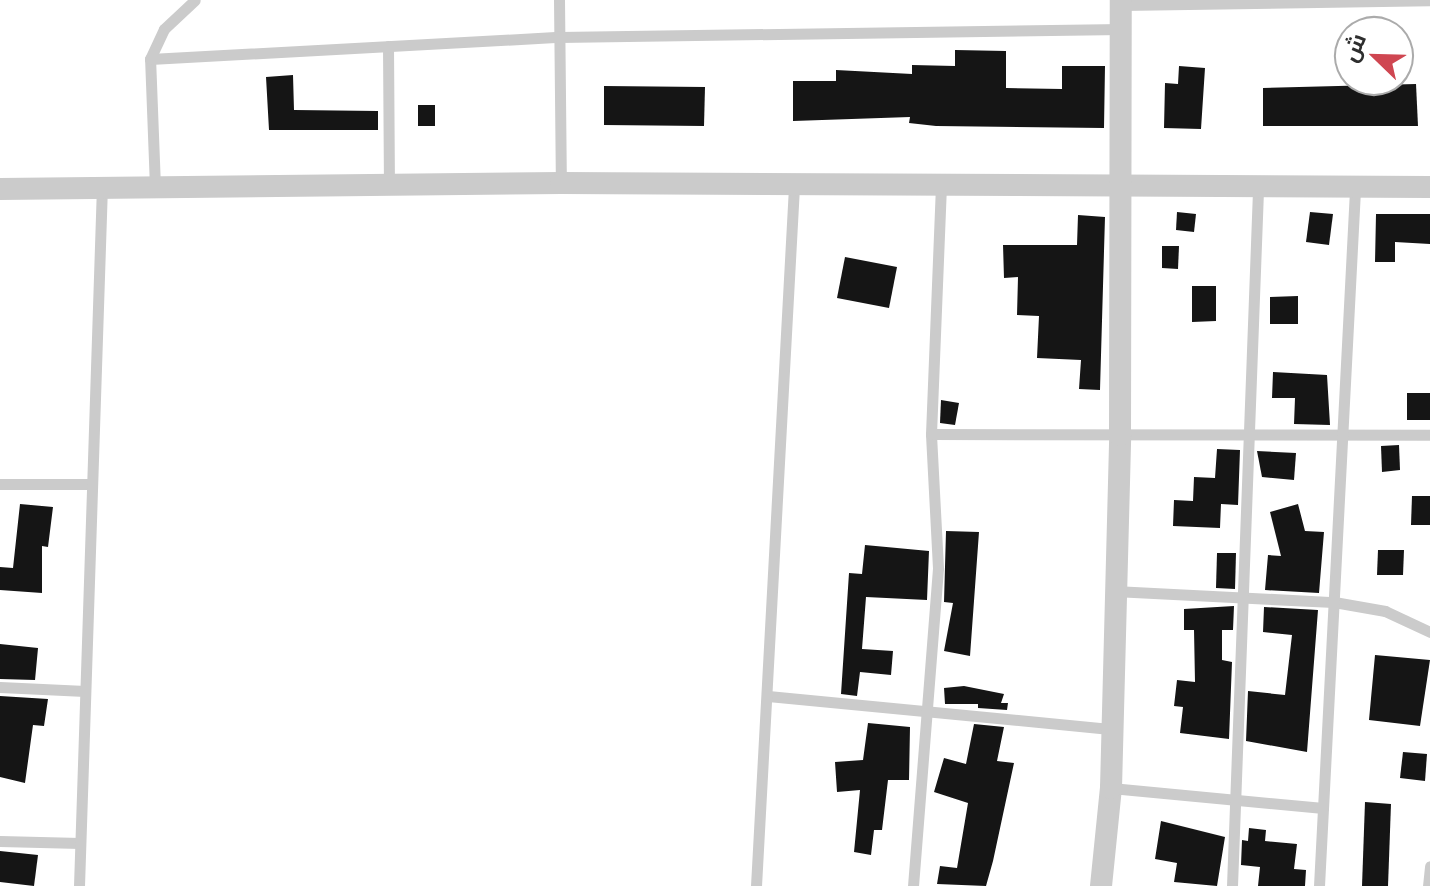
<!DOCTYPE html>
<html>
<head>
<meta charset="utf-8">
<style>
	body { margin:0 }
	#map { position:relative; width:1430px; height:886px; overflow:hidden; background:#fff; font-family:Lato,Cairo,sans-serif }
	div>[style] { position:absolute }
	[style*='--x'] { left:calc(var(--x)*1px); top:calc(var(--y)*1px); width:calc(var(--w)*1px); rotate:calc(var(--a)*1deg) }
	.building>* { inset:0; background:#151515 }
	.lane>* { height:11px; margin:-5.5px; padding:0 5.5px; transform-origin:5.5px; border-radius:5.5px; background:#cbcbcb }
	.street>* { height:22px; margin:-11px; padding:0 11px; transform-origin:11px; border-radius:11px; background:#cbcbcb }
	span { translate:-50% -50%; white-space:nowrap; text-align:center; line-height:1.15; -webkit-text-stroke:8px #fff; paint-order:stroke }
	.north { position:absolute; left:1334px; top:16px; width:80px; height:80px; box-sizing:border-box; background:#fff; border:2px solid #ababab; border-radius:50%; rotate:293deg; font-size:22px; font-weight:700; line-height:32px; text-align:center; color:#2e2e2e }
	.north::after { content:''; display:block; margin:auto; width:28px; height:36px; background:#cf4651; clip-path:polygon(50% 0,100% 100%,50% 72%,0 100%) }
</style>
</head>
<body>
<div id="map">
	<div class="building">
		<i style="clip-path:polygon(955px 50px,1006px 51px,1006px 88px,1062px 89px,1062px 66px,1105px 66px,1104px 128px,936px 126px,909px 123px,910px 117px,793px 121px,793px 81px,836px 81px,836px 70px,912px 74px,912px 65px,955px 66px)"></i>
		<i style="clip-path:polygon(1179px 66px,1205px 68px,1201px 129px,1164px 128px,1165px 83px,1178px 84px)"></i>
		<i style="clip-path:polygon(293px 75px,294px 110px,378px 111px,378px 130px,269px 130px,266px 77px)"></i>
		<i style="clip-path:polygon(1416px 84px,1418px 126px,1263px 126px,1263px 88px)"></i>
		<i style="clip-path:polygon(604px 86px,705px 87px,704px 126px,604px 125px)"></i>
		<i style="clip-path:polygon(418px 105px,435px 105px,435px 126px,418px 126px)"></i>
		<i style="clip-path:polygon(1177px 212px,1196px 214px,1194px 232px,1176px 230px)"></i>
		<i style="clip-path:polygon(1310px 212px,1333px 214px,1329px 245px,1306px 242px)"></i>
		<i style="clip-path:polygon(1376px 214px,1430px 214px,1430px 244px,1395px 242px,1395px 262px,1375px 262px)"></i>
		<i style="clip-path:polygon(1078px 215px,1105px 217px,1100px 390px,1079px 389px,1081px 360px,1037px 358px,1039px 316px,1017px 315px,1018px 277px,1004px 278px,1003px 245px,1077px 245px)"></i>
		<i style="clip-path:polygon(1162px 246px,1179px 246px,1178px 269px,1162px 268px)"></i>
		<i style="clip-path:polygon(845px 257px,897px 267px,889px 308px,837px 298px)"></i>
		<i style="clip-path:polygon(1192px 286px,1216px 286px,1216px 321px,1192px 322px)"></i>
		<i style="clip-path:polygon(1298px 296px,1298px 324px,1270px 324px,1270px 297px)"></i>
		<i style="clip-path:polygon(1273px 372px,1327px 375px,1330px 425px,1294px 424px,1295px 398px,1272px 398px)"></i>
		<i style="clip-path:polygon(1407px 393px,1430px 393px,1430px 420px,1407px 420px)"></i>
		<i style="clip-path:polygon(941px 400px,959px 403px,955px 425px,940px 423px)"></i>
		<i style="clip-path:polygon(1399px 445px,1400px 470px,1382px 472px,1381px 446px)"></i>
		<i style="clip-path:polygon(1217px 449px,1240px 450px,1238px 505px,1221px 504px,1220px 528px,1173px 526px,1174px 500px,1193px 501px,1194px 477px,1215px 478px)"></i>
		<i style="clip-path:polygon(1257px 451px,1296px 453px,1294px 480px,1262px 477px)"></i>
		<i style="clip-path:polygon(1412px 496px,1430px 496px,1430px 525px,1411px 525px)"></i>
		<i style="clip-path:polygon(20px 504px,53px 507px,48px 547px,42px 546px,42px 593px,0 590px,0 567px,13px 568px)"></i>
		<i style="clip-path:polygon(1298px 504px,1305px 531px,1324px 532px,1319px 593px,1265px 590px,1268px 555px,1281px 556px,1270px 512px)"></i>
		<i style="clip-path:polygon(946px 531px,979px 532px,970px 656px,944px 651px,953px 603px,944px 602px)"></i>
		<i style="clip-path:polygon(865px 545px,929px 551px,927px 600px,866px 597px,862px 649px,893px 651px,891px 675px,860px 672px,857px 696px,841px 694px,849px 573px,862px 574px)"></i>
		<i style="clip-path:polygon(1378px 550px,1404px 550px,1403px 575px,1377px 575px)"></i>
		<i style="clip-path:polygon(1217px 553px,1236px 553px,1235px 589px,1216px 588px)"></i>
		<i style="clip-path:polygon(1234px 606px,1233px 630px,1222px 630px,1222px 660px,1232px 662px,1229px 739px,1180px 733px,1183px 707px,1174px 706px,1177px 680px,1195px 682px,1194px 630px,1184px 630px,1184px 609px)"></i>
		<i style="clip-path:polygon(1264px 607px,1318px 610px,1307px 752px,1246px 741px,1248px 691px,1285px 695px,1292px 635px,1263px 632px)"></i>
		<i style="clip-path:polygon(0 644px,38px 648px,35px 680px,0 679px)"></i>
		<i style="clip-path:polygon(1375px 655px,1430px 660px,1420px 726px,1369px 720px)"></i>
		<i style="clip-path:polygon(964px 686px,1004px 694px,1001px 703px,1008px 703px,1007px 710px,978px 708px,978px 704px,945px 704px,944px 688px)"></i>
		<i style="clip-path:polygon(0 696px,48px 699px,44px 726px,33px 725px,25px 783px,0 777px)"></i>
		<i style="clip-path:polygon(868px 723px,910px 727px,909px 780px,888px 780px,882px 830px,874px 830px,871px 855px,854px 852px,860px 790px,837px 792px,835px 762px,863px 760px)"></i>
		<i style="clip-path:polygon(974px 724px,1004px 727px,997px 761px,1014px 763px,993px 861px,986px 886px,937px 884px,940px 866px,957px 868px,968px 803px,934px 792px,944px 758px,966px 764px)"></i>
		<i style="clip-path:polygon(1403px 752px,1427px 754px,1425px 781px,1400px 778px)"></i>
		<i style="clip-path:polygon(1365px 802px,1391px 804px,1388px 886px,1362px 886px)"></i>
		<i style="clip-path:polygon(1161px 821px,1225px 837px,1217px 886px,1174px 882px,1177px 863px,1155px 859px)"></i>
		<i style="clip-path:polygon(1249px 828px,1266px 830px,1265px 841px,1297px 844px,1294px 869px,1306px 870px,1305px 886px,1258px 886px,1260px 867px,1241px 865px,1242px 840px,1248px 841px)"></i>
		<i style="clip-path:polygon(0 851px,38px 855px,34px 886px,0 882px)"></i>
	</div>
	<div class="lane">
		<i style="--x:559;--y:0;--w:183;--a:89.4"></i>
		<i style="--x:1122;--y:5;--w:308;--a:-0.9"></i>
		<i style="--x:388;--y:46;--w:139;--a:89.6"></i>
		<i style="--x:150;--y:59;--w:410;--a:-3.1"></i>
		<i style="--x:559;--y:37;--w:563;--a:-0.81"></i>
		<i style="--x:155;--y:187;--w:128;--a:-92.2"></i>
		<i style="--x:150;--y:59;--w:33;--a:-65"></i>
		<i style="--x:164;--y:29;--w:42;--a:-43.1"></i>
		<i style="--x:931;--y:434;--w:499;--a:0.1"></i>
		<i style="--x:0;--y:484;--w:92;--a:0"></i>
		<i style="--x:1114;--y:591;--w:220;--a:2.9"></i>
		<i style="--x:1334;--y:602;--w:52;--a:10"></i>
		<i style="--x:1385;--y:611;--w:50;--a:25"></i>
		<i style="--x:0;--y:687;--w:85;--a:2.7"></i>
		<i style="--x:768;--y:696;--w:346;--a:5.5"></i>
		<i style="--x:1111;--y:788;--w:213;--a:5.4"></i>
		<i style="--x:0;--y:841;--w:80;--a:1.4"></i>
		<i style="--x:79;--y:886;--w:699;--a:-88.12"></i>
		<i style="--x:756;--y:886;--w:700;--a:-86.89"></i>
		<i style="--x:913;--y:886;--w:319;--a:-85.5"></i>
		<i style="--x:938;--y:568;--w:134;--a:-93"></i>
		<i style="--x:931;--y:434;--w:250;--a:-87.7"></i>
		<i style="--x:1232;--y:886;--w:696;--a:-87.86"></i>
		<i style="--x:1319;--y:886;--w:698;--a:-87.04"></i>
		<i style="--x:1428;--y:886;--w:20;--a:-84"></i>
	</div>
	<div class="street">
		<i style="--x:0;--y:189;--w:561;--a:-0.61"></i>
		<i style="--x:561;--y:183;--w:869;--a:0.26"></i>
		<i style="--x:1101;--y:886;--w:99;--a:-84.2"></i>
		<i style="--x:1111;--y:788;--w:353;--a:-88.5"></i>
		<i style="--x:1120;--y:435;--w:435;--a:-89.9"></i>
	</div>
	<div class="north">ش</div>
</div>
</body>
</html>
